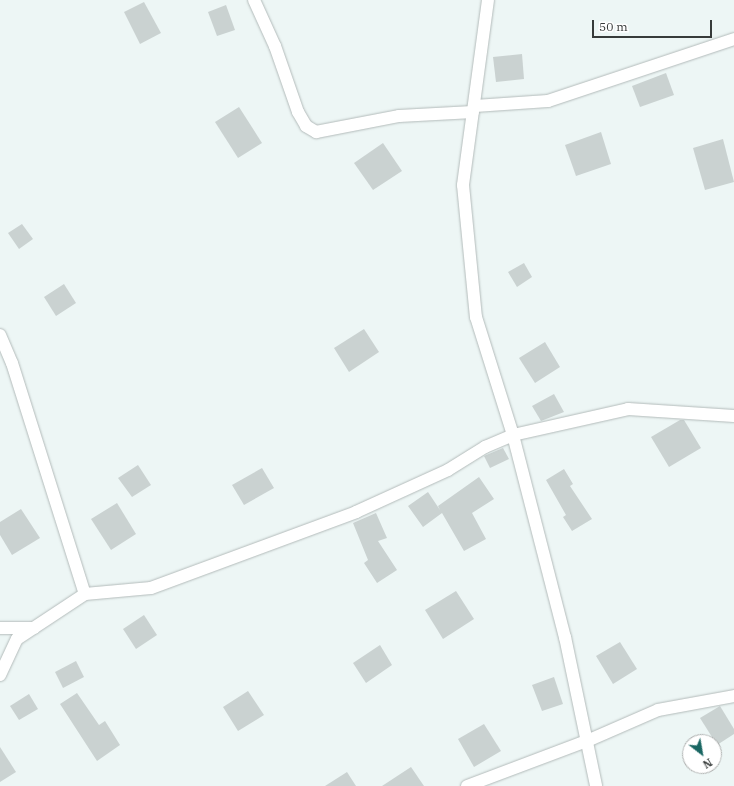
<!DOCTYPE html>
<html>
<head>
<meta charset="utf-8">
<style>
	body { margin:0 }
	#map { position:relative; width:734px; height:786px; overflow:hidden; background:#edf6f5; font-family:"IBM Plex Serif",serif }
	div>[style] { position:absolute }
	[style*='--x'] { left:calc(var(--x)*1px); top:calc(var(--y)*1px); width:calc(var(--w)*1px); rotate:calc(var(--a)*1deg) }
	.building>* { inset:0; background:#cad2d1 }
	.roads { filter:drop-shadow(0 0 1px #b3bbba) drop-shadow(0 0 1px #b3bbba) }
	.street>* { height:12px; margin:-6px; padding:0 6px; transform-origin:6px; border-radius:6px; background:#fff }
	span { translate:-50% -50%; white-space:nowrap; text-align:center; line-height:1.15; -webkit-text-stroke:3.5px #fff; paint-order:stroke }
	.north { position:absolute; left:682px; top:734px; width:40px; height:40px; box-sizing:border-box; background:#fff; border:1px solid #afb1b0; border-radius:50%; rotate:149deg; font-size:11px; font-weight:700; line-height:16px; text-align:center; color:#373b3a }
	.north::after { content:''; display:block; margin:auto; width:14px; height:18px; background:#196662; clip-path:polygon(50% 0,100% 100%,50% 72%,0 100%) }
	.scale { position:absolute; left:592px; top:20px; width:120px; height:18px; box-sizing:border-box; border:2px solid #373b3a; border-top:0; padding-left:5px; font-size:12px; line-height:14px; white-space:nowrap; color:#373b3a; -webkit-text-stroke:3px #fff; paint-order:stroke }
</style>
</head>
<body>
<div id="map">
	<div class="building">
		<i style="clip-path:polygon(144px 2px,161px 33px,140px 44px,124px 12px)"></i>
		<i style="clip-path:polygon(226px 5px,235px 30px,217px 36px,208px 12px)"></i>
		<i style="clip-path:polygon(522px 54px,524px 79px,496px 82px,493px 57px)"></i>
		<i style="clip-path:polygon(666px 73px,674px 95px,640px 107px,632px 86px)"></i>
		<i style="clip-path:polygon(239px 107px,262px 143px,238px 158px,215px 122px)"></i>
		<i style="clip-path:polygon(601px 132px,611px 164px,576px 176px,565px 145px)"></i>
		<i style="clip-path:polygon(723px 139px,734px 182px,705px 190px,693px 148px)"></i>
		<i style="clip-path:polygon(383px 143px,402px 171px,373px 190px,354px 163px)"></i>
		<i style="clip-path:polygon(22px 224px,33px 239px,19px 249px,8px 233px)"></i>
		<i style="clip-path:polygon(524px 263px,532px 277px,517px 287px,508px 272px)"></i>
		<i style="clip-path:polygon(64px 284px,76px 303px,56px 316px,44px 297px)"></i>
		<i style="clip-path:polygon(364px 329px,379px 352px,349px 372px,334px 348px)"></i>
		<i style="clip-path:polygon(545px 342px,560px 367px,535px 383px,519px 358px)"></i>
		<i style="clip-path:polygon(554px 394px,564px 412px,541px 421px,532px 406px)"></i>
		<i style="clip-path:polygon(680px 420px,684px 420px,701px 448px,669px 467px,651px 437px)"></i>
		<i style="clip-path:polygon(503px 448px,509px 459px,490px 468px,484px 456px)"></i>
		<i style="clip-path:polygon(138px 465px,151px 485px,132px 497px,118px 478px)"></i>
		<i style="clip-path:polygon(262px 468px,274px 488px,244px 505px,232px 485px)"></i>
		<i style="clip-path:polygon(564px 469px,573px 484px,570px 486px,592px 519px,572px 531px,563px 517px,566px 515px,546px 480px)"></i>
		<i style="clip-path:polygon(479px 477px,494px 499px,472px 513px,486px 539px,464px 551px,442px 513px,423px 527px,408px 506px,428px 492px,440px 510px,438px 506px)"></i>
		<i style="clip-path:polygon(117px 503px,136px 534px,111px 550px,91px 519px)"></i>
		<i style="clip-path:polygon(21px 509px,40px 538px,12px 555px,0 535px,0 522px)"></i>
		<i style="clip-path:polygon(376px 513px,387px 538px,378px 541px,397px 570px,377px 583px,364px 563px,368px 560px,353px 523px)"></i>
		<i style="clip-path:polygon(456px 591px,474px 619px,443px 639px,425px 610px)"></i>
		<i style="clip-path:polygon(144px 615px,157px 635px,136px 649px,123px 629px)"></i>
		<i style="clip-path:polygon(620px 642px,637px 669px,613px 684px,596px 656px)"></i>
		<i style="clip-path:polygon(380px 645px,392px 665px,366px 683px,353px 663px)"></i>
		<i style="clip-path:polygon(76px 661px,84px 677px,63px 688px,55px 672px)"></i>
		<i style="clip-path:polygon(554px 677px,563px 704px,542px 711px,532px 685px)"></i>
		<i style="clip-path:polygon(248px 691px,264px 715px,238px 731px,223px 707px)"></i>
		<i style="clip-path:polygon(77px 693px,99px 725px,105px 721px,120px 745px,97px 761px,60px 704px)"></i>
		<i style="clip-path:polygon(29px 694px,38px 709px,19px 720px,10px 706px)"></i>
		<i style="clip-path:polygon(720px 706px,734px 729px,734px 734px,717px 745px,700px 718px)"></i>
		<i style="clip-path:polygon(484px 724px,501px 751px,474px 767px,458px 739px)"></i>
		<i style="clip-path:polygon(0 747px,16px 772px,0 782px)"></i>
		<i style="clip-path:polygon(411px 767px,424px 786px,382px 786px)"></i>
		<i style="clip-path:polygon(347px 772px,356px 786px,325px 786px)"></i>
	</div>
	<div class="roads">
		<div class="street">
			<i style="--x:254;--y:0;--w:51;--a:65.5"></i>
			<i style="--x:275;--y:46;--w:70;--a:70.8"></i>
			<i style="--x:298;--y:112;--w:16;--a:60"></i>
			<i style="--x:306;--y:126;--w:12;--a:31"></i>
			<i style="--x:316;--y:132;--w:85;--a:-10.9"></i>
			<i style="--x:399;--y:116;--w:74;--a:-3.1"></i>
			<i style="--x:488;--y:0;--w:187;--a:97.7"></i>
			<i style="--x:463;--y:185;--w:133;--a:84.4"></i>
			<i style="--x:476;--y:317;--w:124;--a:72.6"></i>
			<i style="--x:513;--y:435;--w:209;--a:75.6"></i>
			<i style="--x:565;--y:637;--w:152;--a:78.2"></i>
			<i style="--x:475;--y:106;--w:73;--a:-3.9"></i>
			<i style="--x:548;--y:101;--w:196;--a:-18.4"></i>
			<i style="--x:0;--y:335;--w:30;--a:67"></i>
			<i style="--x:12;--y:363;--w:242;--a:72.5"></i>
			<i style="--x:0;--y:628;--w:34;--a:0"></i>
			<i style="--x:0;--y:675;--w:40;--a:-65"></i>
			<i style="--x:17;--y:639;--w:82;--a:-33.5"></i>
			<i style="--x:85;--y:594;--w:66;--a:-5.2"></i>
			<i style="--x:151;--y:588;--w:219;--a:-20.3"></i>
			<i style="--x:356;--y:512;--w:101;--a:-24.5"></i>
			<i style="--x:448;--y:470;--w:44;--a:-31.9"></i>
			<i style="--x:485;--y:447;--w:30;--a:-23"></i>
			<i style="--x:513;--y:435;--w:118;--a:-12.7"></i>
			<i style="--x:628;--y:409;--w:106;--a:3.8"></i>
			<i style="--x:467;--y:786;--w:128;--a:-20.6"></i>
			<i style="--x:587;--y:741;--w:77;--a:-23.6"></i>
			<i style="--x:658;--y:710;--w:77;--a:-10.4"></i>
		</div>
	</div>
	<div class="north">N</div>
	<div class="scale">50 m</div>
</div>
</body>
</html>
